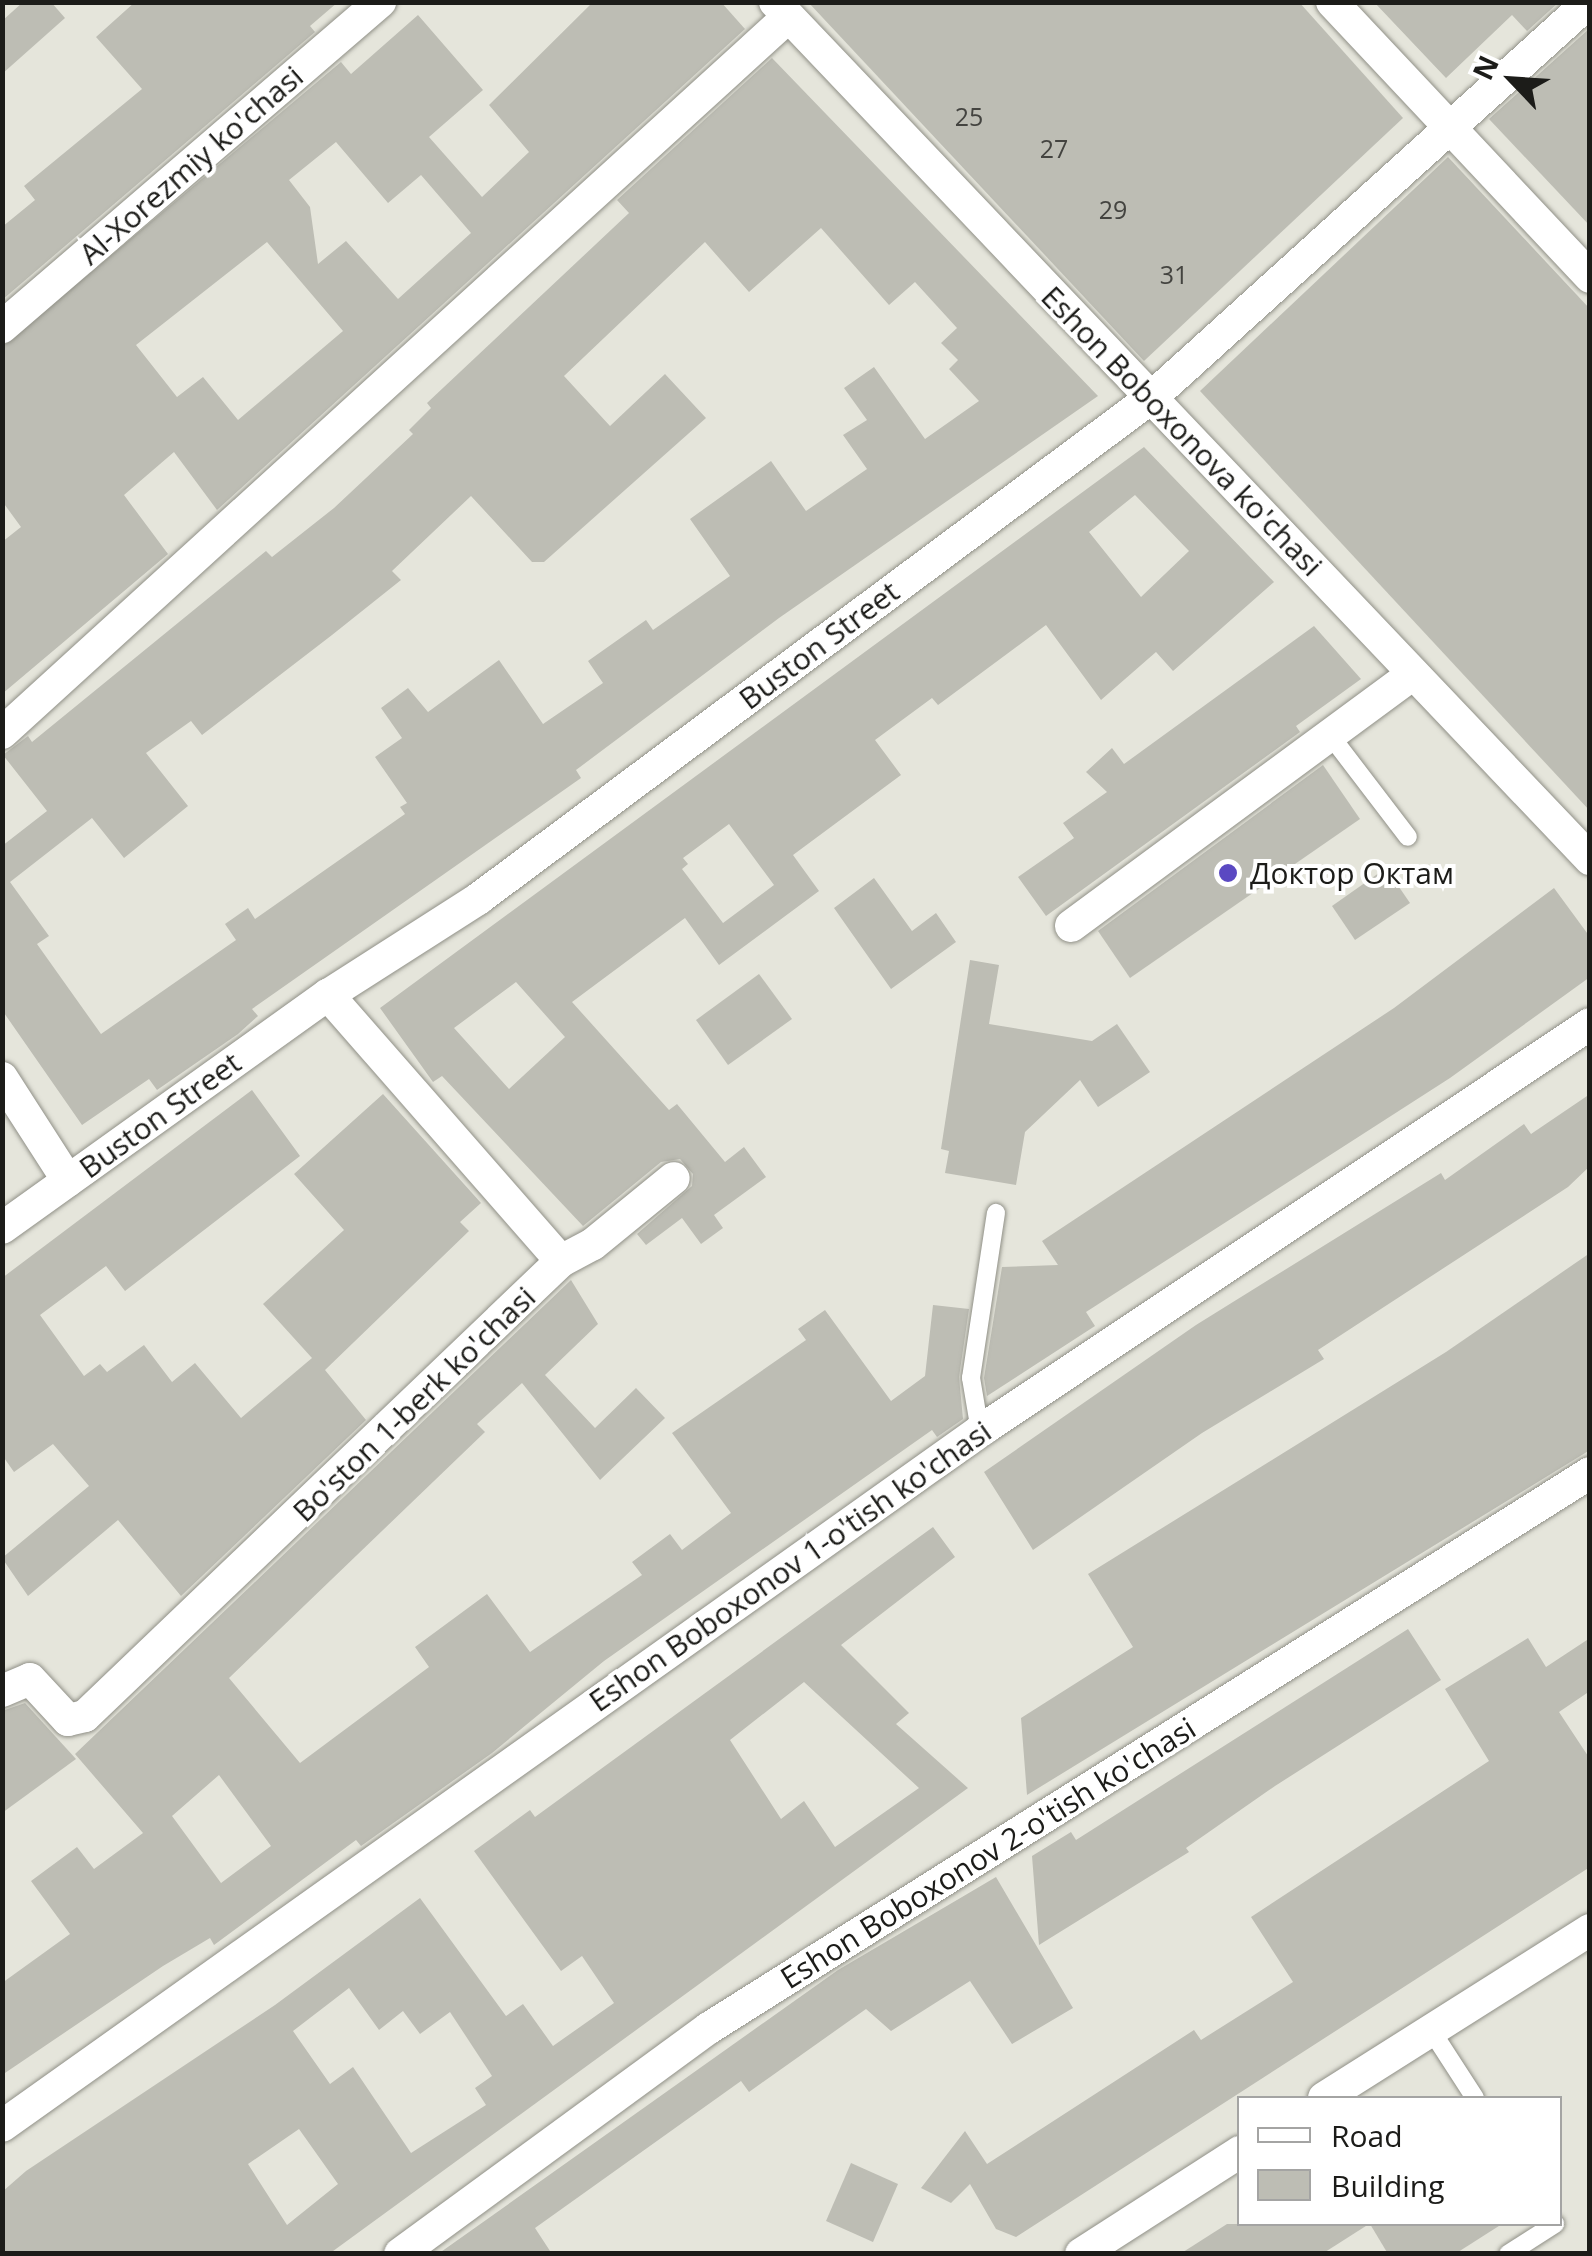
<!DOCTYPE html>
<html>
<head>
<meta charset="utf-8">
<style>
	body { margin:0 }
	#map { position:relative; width:1592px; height:2256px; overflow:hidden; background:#e5e5db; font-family:"Open Sans",sans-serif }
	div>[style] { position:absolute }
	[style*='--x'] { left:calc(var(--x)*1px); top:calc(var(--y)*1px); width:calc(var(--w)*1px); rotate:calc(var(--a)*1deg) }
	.building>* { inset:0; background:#bdbdb4 }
	.roads { filter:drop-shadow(0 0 2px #909087) drop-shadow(0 0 2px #909087) }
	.lane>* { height:18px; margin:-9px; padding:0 9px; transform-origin:9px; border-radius:9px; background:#fff }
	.street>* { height:32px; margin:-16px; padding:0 16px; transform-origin:16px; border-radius:16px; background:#fff }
	.dots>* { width:28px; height:28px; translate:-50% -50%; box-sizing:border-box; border:5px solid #fff; border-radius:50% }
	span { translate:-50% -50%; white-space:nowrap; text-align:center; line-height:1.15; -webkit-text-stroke:8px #fff; paint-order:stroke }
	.number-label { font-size:25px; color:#444440 }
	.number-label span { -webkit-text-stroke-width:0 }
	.street-label { font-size:30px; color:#1c1c19 }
	.poi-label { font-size:30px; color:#1c1c19 }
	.left { translate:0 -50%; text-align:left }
	.frame { position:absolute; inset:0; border:5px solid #1c1c19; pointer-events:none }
	.legend { position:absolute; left:1237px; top:2096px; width:325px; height:130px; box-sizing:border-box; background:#fff; border:2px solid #a4a4a3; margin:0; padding:12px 18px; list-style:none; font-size:30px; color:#1c1c19 }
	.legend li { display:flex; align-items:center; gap:20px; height:50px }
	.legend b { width:50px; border:2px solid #a4a4a3 }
	.north { position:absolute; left:1462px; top:30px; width:100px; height:100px; -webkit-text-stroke:8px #fff; paint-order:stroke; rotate:295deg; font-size:28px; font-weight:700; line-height:40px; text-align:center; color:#1c1c19 }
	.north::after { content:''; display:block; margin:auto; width:35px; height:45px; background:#1c1c19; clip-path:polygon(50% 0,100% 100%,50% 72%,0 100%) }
</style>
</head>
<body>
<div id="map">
	<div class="building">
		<i style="clip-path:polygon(23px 2px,51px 2px,65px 18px,2px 74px,2px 21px)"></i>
		<i style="clip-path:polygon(135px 2px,338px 2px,310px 26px,315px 32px,2px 300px,2px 227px,35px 200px,24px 186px,142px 89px,96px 37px)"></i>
		<i style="clip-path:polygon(evenodd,593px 2px,721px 2px,745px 29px,217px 510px,174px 452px,124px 495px,168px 554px,2px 694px,2px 542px,21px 527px,2px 501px,2px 347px,341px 62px,351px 74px,418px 15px,483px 90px,429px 137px,482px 197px,529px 152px,489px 105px,593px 2px,336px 142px,388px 203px,421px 175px,471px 233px,398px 299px,346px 241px,318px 264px,310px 207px,289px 180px,336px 142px,593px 2px,267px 242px,343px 331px,238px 420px,203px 377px,177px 397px,136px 345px,267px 242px)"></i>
		<i style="clip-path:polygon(808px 2px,1299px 2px,1403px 118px,1144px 361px)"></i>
		<i style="clip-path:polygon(1374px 2px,1559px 2px,1527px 31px,1512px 15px,1446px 78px)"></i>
		<i style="clip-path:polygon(1590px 28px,1590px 226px,1489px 119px)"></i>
		<i style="clip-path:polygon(evenodd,772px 58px,1098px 396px,779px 618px,576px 770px,581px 778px,252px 1009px,258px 1016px,238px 1034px,157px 1090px,149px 1079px,82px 1125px,2px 1010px,2px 846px,47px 811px,3px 755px,28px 736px,32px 742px,266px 551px,272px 557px,334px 508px,413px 434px,409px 430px,431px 408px,427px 403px,629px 213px,617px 200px,772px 58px,821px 228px,889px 305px,915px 282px,957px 328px,941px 343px,958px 360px,949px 369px,979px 401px,925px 439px,874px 367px,844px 388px,867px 420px,843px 435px,867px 469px,806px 511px,771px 461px,690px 519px,730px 576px,653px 630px,646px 620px,588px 661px,603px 683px,543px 724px,499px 660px,428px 712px,408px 688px,381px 708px,402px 738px,375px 757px,407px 803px,400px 807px,405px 814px,255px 919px,248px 908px,225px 924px,236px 940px,101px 1034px,37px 944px,49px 936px,10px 882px,92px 818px,124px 858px,188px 806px,146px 753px,191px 721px,202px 735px,332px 635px,401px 580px,392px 571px,471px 496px,532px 562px,544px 562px,706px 418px,665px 374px,610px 426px,564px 376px,705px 242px,749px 292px,821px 228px)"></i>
		<i style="clip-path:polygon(1448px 157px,1590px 309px,1590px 811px,1200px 391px)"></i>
		<i style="clip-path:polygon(evenodd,1144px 447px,1274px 582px,1173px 671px,1156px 652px,1101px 700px,1046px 625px,938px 705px,932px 698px,875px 740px,901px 775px,793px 855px,819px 891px,719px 965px,685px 918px,572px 1002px,669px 1110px,677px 1104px,725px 1162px,744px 1147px,766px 1177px,714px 1215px,723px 1228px,701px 1244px,682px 1218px,646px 1245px,637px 1234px,692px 1186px,693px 1174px,680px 1159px,661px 1162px,583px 1226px,442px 1076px,433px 1082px,380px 1008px,1144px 447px,1135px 495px,1189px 551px,1141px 597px,1089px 532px,1135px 495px,1144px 447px,729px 824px,774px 885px,723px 923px,682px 869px,688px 864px,683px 858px,729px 824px,1144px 447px,516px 982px,565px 1037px,509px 1089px,454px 1028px,516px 982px)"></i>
		<i style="clip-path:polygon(1314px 626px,1361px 679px,1296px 726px,1300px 732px,1046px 916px,1018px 877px,1074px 838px,1063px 823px,1107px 792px,1086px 772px,1112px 748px,1124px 764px)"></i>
		<i style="clip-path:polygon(1323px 765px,1360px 819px,1130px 978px,1098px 931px)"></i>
		<i style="clip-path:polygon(1386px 868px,1410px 903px,1355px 940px,1332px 906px)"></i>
		<i style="clip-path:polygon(874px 878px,912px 931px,936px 913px,956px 942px,891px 989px,834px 908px)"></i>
		<i style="clip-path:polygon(1554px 888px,1590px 937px,1590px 977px,1450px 1078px,1086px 1312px,1095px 1326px,987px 1396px,984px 1378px,1002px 1267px,1058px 1265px,1042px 1241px,1394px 1008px)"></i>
		<i style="clip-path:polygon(970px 960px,999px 965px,989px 1024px,1092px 1041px,1117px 1024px,1150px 1072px,1098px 1107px,1080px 1080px,1025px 1132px,1016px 1185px,945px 1173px,949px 1151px,941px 1149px)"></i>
		<i style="clip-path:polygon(759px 974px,792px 1019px,728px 1065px,696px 1020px)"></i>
		<i style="clip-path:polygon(252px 1090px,300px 1156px,125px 1291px,106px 1266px,40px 1315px,84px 1376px,100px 1364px,107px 1372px,144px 1345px,172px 1382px,195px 1363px,241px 1418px,312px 1358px,263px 1304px,344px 1230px,294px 1174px,383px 1094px,481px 1203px,460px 1222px,469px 1231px,325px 1370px,366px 1420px,181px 1596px,118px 1520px,28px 1596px,2px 1558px,89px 1486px,53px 1444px,14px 1472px,2px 1455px,2px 1278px)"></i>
		<i style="clip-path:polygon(1590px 1094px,1590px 1166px,1568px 1187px,1318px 1350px,1324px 1359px,1202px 1433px,1033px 1550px,984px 1472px,1196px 1325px,1441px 1173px,1445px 1180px,1524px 1124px,1531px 1134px)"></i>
		<i style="clip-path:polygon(1590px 1253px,1590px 1450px,1027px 1795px,1021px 1718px,1133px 1647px,1088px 1574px,1446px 1352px)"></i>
		<i style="clip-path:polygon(evenodd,571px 1280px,598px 1324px,545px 1375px,595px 1428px,636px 1388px,665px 1418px,600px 1480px,522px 1383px,477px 1424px,485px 1432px,229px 1678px,300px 1763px,429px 1667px,415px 1647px,487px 1594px,530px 1652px,642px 1575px,632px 1562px,670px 1534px,682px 1550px,731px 1513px,672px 1433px,806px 1340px,798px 1329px,825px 1310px,891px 1401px,925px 1376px,933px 1305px,969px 1309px,959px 1377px,963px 1419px,937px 1437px,932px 1430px,604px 1661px,492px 1753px,361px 1846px,356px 1840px,214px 1945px,210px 1938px,163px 1966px,2px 2075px,2px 1983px,70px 1934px,31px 1881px,77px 1847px,94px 1869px,143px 1833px,75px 1754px,571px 1280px,219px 1775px,271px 1846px,221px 1883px,172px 1816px,219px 1775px)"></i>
		<i style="clip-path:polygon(evenodd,933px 1527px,955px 1557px,841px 1645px,909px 1713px,896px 1724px,968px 1788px,329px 2254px,2px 2254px,2px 2192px,26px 2171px,275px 2005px,420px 1898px,506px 2016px,523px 2004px,553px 2046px,614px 2003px,582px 1956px,561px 1971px,474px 1851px,530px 1810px,535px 1817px,933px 1527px,804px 1682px,919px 1788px,835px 1847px,804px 1801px,781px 1819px,730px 1740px,804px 1682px,933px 1527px,349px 1988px,379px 2030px,403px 2011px,420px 2034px,450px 2012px,492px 2076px,475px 2088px,486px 2105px,411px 2153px,353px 2067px,330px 2084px,293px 2031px,349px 1988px,933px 1527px,299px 2129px,338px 2184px,287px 2225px,248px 2164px,299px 2129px)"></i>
		<i style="clip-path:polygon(1408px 1629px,1441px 1680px,1275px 1786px,1186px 1848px,1189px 1852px,1039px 1945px,1032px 1856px,1071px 1832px,1076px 1840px)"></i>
		<i style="clip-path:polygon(1528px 1638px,1546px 1667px,1590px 1638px,1590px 1691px,1559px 1712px,1590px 1759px,1590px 1867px,1016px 2237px,996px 2229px,970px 2184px,951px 2203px,921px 2188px,965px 2131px,987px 2164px,1194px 2030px,1201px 2040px,1293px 1982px,1251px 1917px,1489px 1761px,1445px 1689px)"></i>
		<i style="clip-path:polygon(25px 1703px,76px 1759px,2px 1813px,2px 1711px)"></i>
		<i style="clip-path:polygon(996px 1877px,1073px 2008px,1012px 2044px,970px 1981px,891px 2031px,866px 2009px,749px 2092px,741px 2081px,535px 2228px,552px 2254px,438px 2254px,838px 1970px)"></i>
		<i style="clip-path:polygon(851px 2163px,898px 2184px,873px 2242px,826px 2221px)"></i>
		<i style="clip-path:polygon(1227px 2224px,1369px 2224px,1322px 2254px,1180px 2254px)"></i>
		<i style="clip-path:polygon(1370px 2224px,1502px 2224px,1455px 2254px,1388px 2254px)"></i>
	</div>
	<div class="roads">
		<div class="lane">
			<i style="--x:1330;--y:735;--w:128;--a:52.6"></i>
			<i style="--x:980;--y:1431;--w:54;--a:-99.6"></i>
			<i style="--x:971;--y:1378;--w:167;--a:-81.4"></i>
			<i style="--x:1431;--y:2030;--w:81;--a:57.1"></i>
			<i style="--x:1508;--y:2254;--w:56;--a:-32.6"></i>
		</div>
		<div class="street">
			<i style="--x:775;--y:2;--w:1183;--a:46.44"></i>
			<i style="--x:1332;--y:2;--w:377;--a:46.8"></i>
			<i style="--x:2;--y:327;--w:499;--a:-40.7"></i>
			<i style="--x:2;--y:733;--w:1063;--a:-42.33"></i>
			<i style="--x:1071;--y:926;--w:425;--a:-36.4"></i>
			<i style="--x:2;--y:1078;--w:122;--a:57.3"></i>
			<i style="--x:2;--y:1228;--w:401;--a:-35.6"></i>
			<i style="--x:328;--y:995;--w:178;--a:-32.6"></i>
			<i style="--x:478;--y:899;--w:839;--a:-36.67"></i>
			<i style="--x:1151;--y:398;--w:590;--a:-42.12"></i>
			<i style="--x:561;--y:1261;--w:36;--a:-28"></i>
			<i style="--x:593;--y:1244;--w:104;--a:-39.2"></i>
			<i style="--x:2;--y:1691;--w:30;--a:-23"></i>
			<i style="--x:30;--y:1679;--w:56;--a:47.2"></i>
			<i style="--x:68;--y:1720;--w:17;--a:-13"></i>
			<i style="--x:85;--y:1716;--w:658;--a:-43.71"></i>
			<i style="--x:561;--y:1261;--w:354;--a:-131.2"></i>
			<i style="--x:1324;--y:2098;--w:315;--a:-32.3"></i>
			<i style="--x:2;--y:2126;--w:1200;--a:-35.4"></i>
			<i style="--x:980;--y:1431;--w:733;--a:-33.71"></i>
			<i style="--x:400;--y:2254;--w:383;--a:-36.2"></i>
			<i style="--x:709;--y:2028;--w:1041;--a:-32.21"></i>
			<i style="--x:1081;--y:2254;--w:189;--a:-32.7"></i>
		</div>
	</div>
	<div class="dots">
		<i style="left:1228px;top:873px;background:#5b49c2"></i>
	</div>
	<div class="number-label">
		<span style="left:969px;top:116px">25</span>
		<span style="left:1054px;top:148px">27</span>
		<span style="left:1113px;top:209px">29</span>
		<span style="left:1174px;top:274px">31</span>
	</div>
	<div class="street-label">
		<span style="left:191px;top:165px;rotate:-41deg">Al-Xorezmiy ko'chasi</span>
		<span style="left:1182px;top:431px;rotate:46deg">Eshon Boboxonova ko'chasi</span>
		<span style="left:819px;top:645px;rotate:-37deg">Buston Street</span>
		<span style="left:160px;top:1115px;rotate:-36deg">Buston Street</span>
		<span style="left:414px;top:1404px;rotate:-44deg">Bo'ston 1-berk ko'chasi</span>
		<span style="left:790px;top:1566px;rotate:-35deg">Eshon Boboxonov 1-o'tish ko'chasi</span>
		<span style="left:988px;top:1853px;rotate:-32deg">Eshon Boboxonov 2-o'tish ko'chasi</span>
	</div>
	<div class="poi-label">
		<span class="left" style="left:1250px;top:873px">Доктор Октам</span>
	</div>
	<div class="frame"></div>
	<ul class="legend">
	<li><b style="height:12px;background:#fff"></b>Road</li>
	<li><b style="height:28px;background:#bdbdb4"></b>Building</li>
	</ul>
	<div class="north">N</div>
</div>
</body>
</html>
